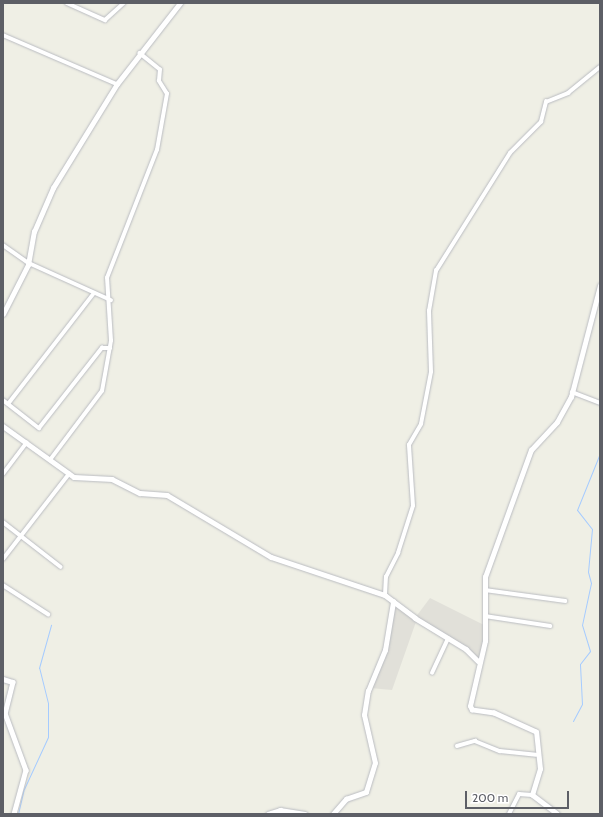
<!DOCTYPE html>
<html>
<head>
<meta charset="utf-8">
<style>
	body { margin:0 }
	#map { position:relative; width:603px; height:817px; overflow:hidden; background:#efefe5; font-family:Cabin,sans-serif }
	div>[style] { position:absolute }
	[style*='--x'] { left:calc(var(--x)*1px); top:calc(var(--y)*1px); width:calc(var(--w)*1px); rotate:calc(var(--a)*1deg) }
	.industrial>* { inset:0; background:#e1e0d9 }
	.stream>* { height:1px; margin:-0.5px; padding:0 0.5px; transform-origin:0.5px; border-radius:0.5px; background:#a5cbff }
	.roads { filter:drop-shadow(0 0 1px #babcc1) drop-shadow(0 0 1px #babcc1) }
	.street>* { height:3.5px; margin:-1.75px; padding:0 1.75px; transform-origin:1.75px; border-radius:1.75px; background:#fff }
	.secondary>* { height:4.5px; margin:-2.25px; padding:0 2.25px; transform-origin:2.25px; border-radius:2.25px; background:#fff }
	span { translate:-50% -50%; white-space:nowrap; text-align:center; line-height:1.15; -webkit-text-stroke:3.5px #fff; paint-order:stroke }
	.frame { position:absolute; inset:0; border:4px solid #5d5f66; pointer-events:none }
	.scale { position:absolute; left:465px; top:791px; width:104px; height:18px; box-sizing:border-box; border:2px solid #5d5f66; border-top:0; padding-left:5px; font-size:12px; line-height:14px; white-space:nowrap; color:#5d5f66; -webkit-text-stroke:3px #fff; paint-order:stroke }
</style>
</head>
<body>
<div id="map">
	<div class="industrial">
		<i style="clip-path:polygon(430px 598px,484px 625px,485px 634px,478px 661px,417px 619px,392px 690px,370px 688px,381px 659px,393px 602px,415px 618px)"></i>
	</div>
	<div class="stream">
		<i style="--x:573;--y:721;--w:19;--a:-62"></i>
		<i style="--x:582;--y:704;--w:40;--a:-92.9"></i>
		<i style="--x:580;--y:664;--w:16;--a:-52"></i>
		<i style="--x:590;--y:651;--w:27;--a:-107"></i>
		<i style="--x:582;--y:625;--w:43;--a:-77.9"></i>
		<i style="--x:591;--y:583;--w:11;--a:-105"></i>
		<i style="--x:588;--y:572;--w:43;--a:-84.7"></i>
		<i style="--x:592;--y:529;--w:24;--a:-128"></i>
		<i style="--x:577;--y:510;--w:61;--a:-68"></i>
		<i style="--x:18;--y:814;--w:26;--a:-77"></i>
		<i style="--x:24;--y:789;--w:57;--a:-65.2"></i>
		<i style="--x:48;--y:737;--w:34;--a:-90"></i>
		<i style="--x:48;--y:703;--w:36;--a:-104"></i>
		<i style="--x:39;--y:668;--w:45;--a:-74.4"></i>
	</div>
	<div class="roads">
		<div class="street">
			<i style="--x:67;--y:3;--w:42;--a:24.1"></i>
			<i style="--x:105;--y:20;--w:25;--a:-42"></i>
			<i style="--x:3;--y:35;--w:124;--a:23.3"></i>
			<i style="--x:3;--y:245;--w:32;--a:35"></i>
			<i style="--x:29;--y:263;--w:90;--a:24.3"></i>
			<i style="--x:572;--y:392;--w:30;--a:21"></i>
			<i style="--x:3;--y:400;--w:46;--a:37.9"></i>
			<i style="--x:39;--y:428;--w:102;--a:-51.8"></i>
			<i style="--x:102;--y:348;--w:8;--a:0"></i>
			<i style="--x:8;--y:404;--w:140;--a:-52.2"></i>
			<i style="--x:50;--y:460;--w:86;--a:-53"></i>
			<i style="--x:102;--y:391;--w:51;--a:-79.8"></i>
			<i style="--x:111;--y:341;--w:63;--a:-93.6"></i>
			<i style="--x:107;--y:278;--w:137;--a:-68.7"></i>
			<i style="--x:157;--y:150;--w:57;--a:-79.9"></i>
			<i style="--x:167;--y:94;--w:15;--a:-122"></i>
			<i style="--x:159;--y:81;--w:11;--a:-85"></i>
			<i style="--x:160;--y:70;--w:26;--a:-141"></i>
			<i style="--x:3;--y:474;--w:39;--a:-53"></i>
			<i style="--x:3;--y:522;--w:73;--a:37.8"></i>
			<i style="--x:3;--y:559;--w:108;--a:-52.2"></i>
			<i style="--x:3;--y:585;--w:54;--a:32.8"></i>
			<i style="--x:485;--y:590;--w:81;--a:7.8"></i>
			<i style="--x:385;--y:595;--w:18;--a:-87"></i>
			<i style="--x:386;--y:577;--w:27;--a:-63"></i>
			<i style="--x:398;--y:553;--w:49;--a:-72.3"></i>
			<i style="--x:413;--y:506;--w:61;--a:-93.8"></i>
			<i style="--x:409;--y:445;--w:24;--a:-60"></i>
			<i style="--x:421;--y:424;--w:53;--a:-79.1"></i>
			<i style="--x:431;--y:372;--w:61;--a:-91.9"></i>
			<i style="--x:429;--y:311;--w:41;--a:-80.1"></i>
			<i style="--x:436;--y:271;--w:139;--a:-57.9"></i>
			<i style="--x:510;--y:153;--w:44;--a:-45"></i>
			<i style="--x:541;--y:122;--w:21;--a:-76"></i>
			<i style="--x:546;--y:102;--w:24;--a:-22"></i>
			<i style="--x:568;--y:93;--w:41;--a:-39.1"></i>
			<i style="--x:485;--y:616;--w:66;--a:8.7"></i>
			<i style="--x:432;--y:673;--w:38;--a:-65"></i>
			<i style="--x:457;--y:746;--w:19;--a:-16"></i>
			<i style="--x:475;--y:741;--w:27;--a:22"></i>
			<i style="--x:500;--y:751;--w:36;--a:6"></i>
			<i style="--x:509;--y:814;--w:22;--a:-63"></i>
			<i style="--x:519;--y:794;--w:13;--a:4"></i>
		</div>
		<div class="secondary">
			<i style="--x:3;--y:314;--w:55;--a:-63"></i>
			<i style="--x:28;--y:265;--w:34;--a:-80"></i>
			<i style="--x:34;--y:232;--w:48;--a:-66.6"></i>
			<i style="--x:53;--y:188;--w:122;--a:-58.4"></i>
			<i style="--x:117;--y:84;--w:103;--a:-52.1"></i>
			<i style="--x:3;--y:426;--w:87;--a:35.7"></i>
			<i style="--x:74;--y:477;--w:38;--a:3"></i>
			<i style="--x:112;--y:479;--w:31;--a:27"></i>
			<i style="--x:140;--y:493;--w:27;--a:4"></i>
			<i style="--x:167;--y:495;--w:121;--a:30.8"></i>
			<i style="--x:271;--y:557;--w:120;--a:18.4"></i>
			<i style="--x:385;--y:595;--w:38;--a:37"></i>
			<i style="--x:415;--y:618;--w:60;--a:31.3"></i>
			<i style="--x:466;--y:649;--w:17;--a:45"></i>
			<i style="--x:3;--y:679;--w:10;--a:17"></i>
			<i style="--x:13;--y:682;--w:32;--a:104"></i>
			<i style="--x:5;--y:713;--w:61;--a:69.8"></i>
			<i style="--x:26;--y:770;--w:46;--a:105.3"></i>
			<i style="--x:268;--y:814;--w:13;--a:-18"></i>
			<i style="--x:280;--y:810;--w:25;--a:9"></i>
			<i style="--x:333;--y:814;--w:20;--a:-49"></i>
			<i style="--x:346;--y:799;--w:21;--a:-19"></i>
			<i style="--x:366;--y:792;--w:30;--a:-73"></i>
			<i style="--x:375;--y:763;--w:49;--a:-102.9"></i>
			<i style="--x:364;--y:715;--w:24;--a:-81"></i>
			<i style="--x:368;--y:691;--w:44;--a:-67.5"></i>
			<i style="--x:385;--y:650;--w:49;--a:-80.5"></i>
			<i style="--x:557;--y:814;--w:31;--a:-143"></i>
			<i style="--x:532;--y:795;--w:27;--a:-73"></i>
			<i style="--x:540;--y:769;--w:37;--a:-96"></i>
			<i style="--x:536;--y:732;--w:46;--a:-155.7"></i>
			<i style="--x:494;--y:713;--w:22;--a:-172"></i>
			<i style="--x:472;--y:710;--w:4;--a:-117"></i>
			<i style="--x:470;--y:706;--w:67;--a:-77"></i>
			<i style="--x:485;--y:641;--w:64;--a:-90"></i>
			<i style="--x:485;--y:577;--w:135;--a:-70.1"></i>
			<i style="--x:531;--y:450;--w:38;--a:-47"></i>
			<i style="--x:557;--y:422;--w:29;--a:-61"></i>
			<i style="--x:571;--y:397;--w:115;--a:-75.4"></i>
		</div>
	</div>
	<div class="frame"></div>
	<div class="scale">200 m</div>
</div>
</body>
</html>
